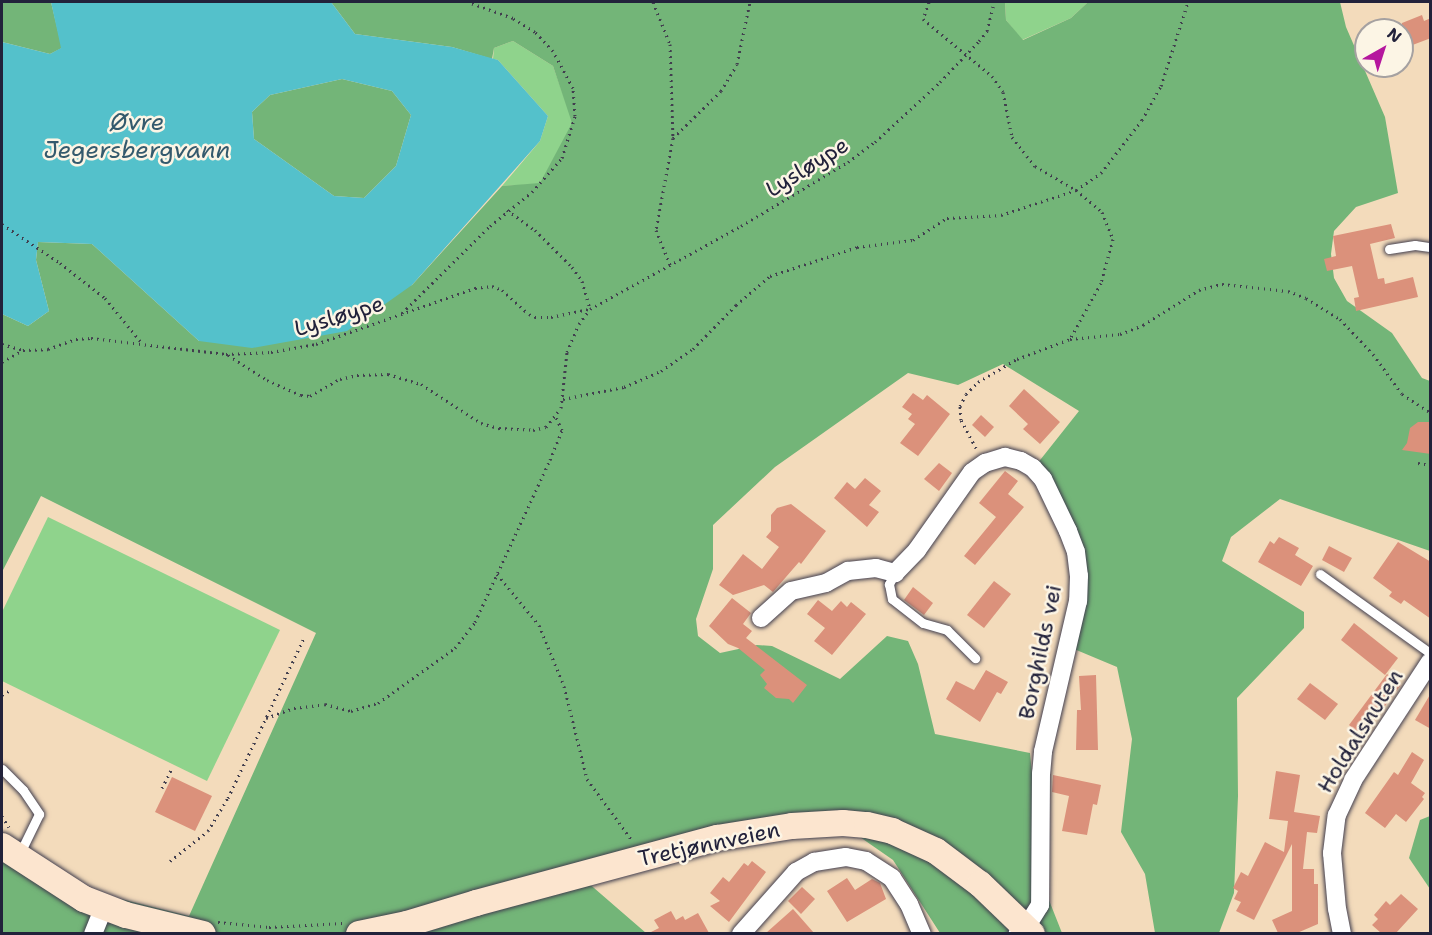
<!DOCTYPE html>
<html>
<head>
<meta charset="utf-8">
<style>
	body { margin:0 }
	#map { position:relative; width:1432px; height:935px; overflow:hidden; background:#f3dbbb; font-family:"Shantell Sans",sans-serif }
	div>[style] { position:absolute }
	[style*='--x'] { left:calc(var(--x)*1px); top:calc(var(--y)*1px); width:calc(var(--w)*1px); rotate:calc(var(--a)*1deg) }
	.green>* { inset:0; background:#8fd38c }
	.forest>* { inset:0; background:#73b578 }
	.water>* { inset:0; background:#54c1cb }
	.building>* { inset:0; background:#db917b }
	.path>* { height:3px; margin-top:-1.5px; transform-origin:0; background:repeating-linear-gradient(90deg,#413e4e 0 1.5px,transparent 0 6px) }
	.roads { filter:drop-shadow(0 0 2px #413e4e) drop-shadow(0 0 2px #413e4e) }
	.lane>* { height:9px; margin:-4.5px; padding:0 4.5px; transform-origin:4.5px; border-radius:4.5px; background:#fff }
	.street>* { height:18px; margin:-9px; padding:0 9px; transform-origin:9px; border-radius:9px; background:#fff }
	.secondary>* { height:26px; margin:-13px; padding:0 13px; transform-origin:13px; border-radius:13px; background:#fce5cf }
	span { translate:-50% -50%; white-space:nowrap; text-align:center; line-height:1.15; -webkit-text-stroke:5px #fcf5e5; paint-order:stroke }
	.street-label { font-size:22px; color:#22223b }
	.water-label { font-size:24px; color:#345a6d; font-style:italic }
	.frame { position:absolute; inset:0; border:3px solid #22223b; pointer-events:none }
	.north { position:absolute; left:1354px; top:18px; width:60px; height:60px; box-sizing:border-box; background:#fcf5e5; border:2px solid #a5a1a1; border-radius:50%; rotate:39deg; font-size:16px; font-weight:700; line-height:24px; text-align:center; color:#22223b }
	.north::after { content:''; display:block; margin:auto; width:21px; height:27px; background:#b5179e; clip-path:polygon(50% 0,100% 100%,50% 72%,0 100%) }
</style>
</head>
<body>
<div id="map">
	<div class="green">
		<i style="clip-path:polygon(1005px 2px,1088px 2px,1071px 18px,1022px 40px,1006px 20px)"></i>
		<i style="clip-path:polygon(513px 41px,553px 66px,573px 123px,540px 184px,502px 186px,540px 141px,548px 116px,498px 60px,493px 59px,494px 48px)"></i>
		<i style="clip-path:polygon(48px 517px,280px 630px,207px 781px,2px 681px,2px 612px)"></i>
	</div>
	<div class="forest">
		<i style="clip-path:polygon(2px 2px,51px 2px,62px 48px,50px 54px,2px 42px)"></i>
		<i style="clip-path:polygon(331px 2px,1005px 2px,1006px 20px,1023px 40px,1071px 18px,1088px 2px,1340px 2px,1346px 27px,1385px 117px,1398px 193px,1356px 207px,1334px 231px,1331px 254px,1334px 278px,1347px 301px,1392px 333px,1422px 378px,1430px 381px,1430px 551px,1280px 499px,1231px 537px,1222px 561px,1304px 612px,1304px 628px,1237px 698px,1238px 796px,1234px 893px,1219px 933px,1155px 933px,1145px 874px,1121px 832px,1132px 739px,1117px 667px,1074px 649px,1070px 551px,1033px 469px,1079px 411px,1003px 364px,958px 385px,908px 373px,775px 467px,713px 525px,713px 569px,696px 619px,698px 636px,720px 653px,757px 645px,772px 646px,840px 679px,887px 636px,908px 641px,918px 664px,935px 734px,1030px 753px,1043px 885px,1062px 933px,940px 933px,893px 860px,834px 819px,579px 875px,646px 933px,2px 933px,2px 835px,85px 890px,189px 916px,316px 633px,41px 496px,2px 572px,2px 314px,28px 326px,49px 311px,36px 260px,38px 242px,92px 244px,199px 341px,412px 285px,502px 186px,540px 183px,572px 123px,553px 66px,513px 41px,494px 48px,492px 59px,452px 47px,355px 34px)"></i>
		<i style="clip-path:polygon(342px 79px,392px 91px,411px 115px,396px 166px,364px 198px,334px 196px,254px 139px,252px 112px,270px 95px)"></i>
		<i style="clip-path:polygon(1430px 816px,1430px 889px,1409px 858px,1420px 820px)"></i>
	</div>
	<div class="water">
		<i style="clip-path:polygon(evenodd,51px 2px,331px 2px,355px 34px,452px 47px,498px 60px,548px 116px,540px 141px,412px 285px,347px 331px,252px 348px,199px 341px,92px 244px,38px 242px,36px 260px,49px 311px,28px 326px,2px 314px,2px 42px,50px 54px,61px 48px,51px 2px,342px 79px,392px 91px,411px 115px,396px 166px,364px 198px,334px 196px,254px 139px,252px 112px,270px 95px,342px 79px)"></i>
	</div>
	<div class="building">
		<i style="clip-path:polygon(1422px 15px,1424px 21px,1431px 18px,1431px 38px,1402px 49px,1402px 23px)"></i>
		<i style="clip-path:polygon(1391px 224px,1395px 238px,1370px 244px,1378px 279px,1384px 278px,1385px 284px,1413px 277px,1418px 297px,1356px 311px,1354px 298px,1359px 297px,1352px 266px,1327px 271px,1324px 259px,1336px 256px,1333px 236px)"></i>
		<i style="clip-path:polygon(1024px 389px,1060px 422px,1040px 444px,1023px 429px,1028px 424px,1009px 406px)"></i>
		<i style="clip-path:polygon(913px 393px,923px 400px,927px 395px,950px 414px,918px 456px,900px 443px,915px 424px,908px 419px,912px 414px,902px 407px)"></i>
		<i style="clip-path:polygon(981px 415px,994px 427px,985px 437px,972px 425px)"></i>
		<i style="clip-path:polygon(1418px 422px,1431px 422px,1431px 454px,1402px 450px,1407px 443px,1410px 428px)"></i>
		<i style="clip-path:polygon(939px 463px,952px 473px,939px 491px,924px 479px)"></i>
		<i style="clip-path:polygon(1005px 471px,1018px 481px,1008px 494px,1024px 507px,975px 565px,964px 556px,996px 517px,979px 503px)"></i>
		<i style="clip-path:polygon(865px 478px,881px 491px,869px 505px,879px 512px,867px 527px,834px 498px,847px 482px,855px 489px)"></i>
		<i style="clip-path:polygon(791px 504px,826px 531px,801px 564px,799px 562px,773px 592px,764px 585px,733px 595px,719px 585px,743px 554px,762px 569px,779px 547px,766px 537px,771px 531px,771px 515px,777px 508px)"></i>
		<i style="clip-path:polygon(1279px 537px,1299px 548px,1295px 555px,1313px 566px,1301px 586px,1258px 562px,1270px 541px,1274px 544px)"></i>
		<i style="clip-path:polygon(1398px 542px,1431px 562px,1431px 619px,1404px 600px,1401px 604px,1389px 596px,1392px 592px,1373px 578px)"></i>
		<i style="clip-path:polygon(1329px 546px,1352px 558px,1344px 572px,1322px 560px)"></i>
		<i style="clip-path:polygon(994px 581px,1011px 594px,984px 628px,967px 615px)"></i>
		<i style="clip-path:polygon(913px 587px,933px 603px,924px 615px,904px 600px)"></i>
		<i style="clip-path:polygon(732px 598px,751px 613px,743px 624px,752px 631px,746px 638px,807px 685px,793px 703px,789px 699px,776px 698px,764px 688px,767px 684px,760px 675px,765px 670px,738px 648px,728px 644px,709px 626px)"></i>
		<i style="clip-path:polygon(818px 600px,832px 611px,841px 601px,847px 607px,851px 602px,866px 614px,832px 655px,814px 641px,825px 628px,807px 614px)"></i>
		<i style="clip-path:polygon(1354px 623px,1398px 658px,1385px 675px,1341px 640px)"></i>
		<i style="clip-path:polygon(986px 670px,1008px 682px,1001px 694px,997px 692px,980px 722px,946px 699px,956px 681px,974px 690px)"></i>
		<i style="clip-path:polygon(1387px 674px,1401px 685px,1362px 736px,1349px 725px)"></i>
		<i style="clip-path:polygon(1096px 675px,1098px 750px,1076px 750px,1077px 710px,1081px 710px,1079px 676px)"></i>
		<i style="clip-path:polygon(1310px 683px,1338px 704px,1325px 720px,1297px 699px)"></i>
		<i style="clip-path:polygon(1431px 693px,1431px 729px,1415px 720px)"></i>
		<i style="clip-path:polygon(1412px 752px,1424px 760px,1411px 783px,1425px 793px,1422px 797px,1424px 799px,1406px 822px,1396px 814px,1385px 828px,1365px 813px,1394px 772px,1398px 775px)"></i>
		<i style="clip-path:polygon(1276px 771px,1300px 775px,1294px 812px,1320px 816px,1317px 833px,1307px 832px,1303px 869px,1314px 869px,1314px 884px,1318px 884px,1318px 924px,1297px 933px,1278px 933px,1272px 920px,1292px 911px,1292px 844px,1254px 920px,1236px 911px,1241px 902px,1234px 899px,1238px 891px,1233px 888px,1241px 872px,1248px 876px,1265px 842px,1284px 852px,1288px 821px,1269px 819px)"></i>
		<i style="clip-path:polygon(1053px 775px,1101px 785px,1097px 805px,1093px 804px,1087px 835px,1062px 831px,1069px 796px,1052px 792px)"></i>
		<i style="clip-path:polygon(172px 777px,212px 796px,195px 831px,155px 812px)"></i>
		<i style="clip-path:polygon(752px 861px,766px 872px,729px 922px,710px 906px,720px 901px,710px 893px,723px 877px,729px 882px,744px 863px,748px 866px)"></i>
		<i style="clip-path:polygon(847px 878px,855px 890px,872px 879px,880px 883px,886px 899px,847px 922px,827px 891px)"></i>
		<i style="clip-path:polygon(802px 887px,815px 899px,801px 914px,788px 901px)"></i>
		<i style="clip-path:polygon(1401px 894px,1418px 909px,1396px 933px,1381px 933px,1372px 925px,1378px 919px,1374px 915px,1386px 901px,1390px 905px)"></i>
		<i style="clip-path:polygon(793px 909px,814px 933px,766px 933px)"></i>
		<i style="clip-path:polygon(671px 911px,676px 920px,683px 916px,685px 920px,698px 913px,709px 933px,649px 933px,659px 928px,654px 920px)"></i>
	</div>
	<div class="path">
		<i style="--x:653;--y:2;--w:45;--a:68"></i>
		<i style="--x:670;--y:44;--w:94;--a:88.2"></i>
		<i style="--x:673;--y:138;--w:94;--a:100.5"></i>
		<i style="--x:656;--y:230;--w:38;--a:68"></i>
		<i style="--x:929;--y:2;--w:18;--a:109"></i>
		<i style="--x:923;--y:19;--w:89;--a:39.6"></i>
		<i style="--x:992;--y:76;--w:19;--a:55"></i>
		<i style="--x:1003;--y:92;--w:46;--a:78.7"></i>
		<i style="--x:1012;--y:137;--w:37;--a:52"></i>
		<i style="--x:1035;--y:166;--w:48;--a:30.3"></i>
		<i style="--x:1076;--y:190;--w:34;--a:40"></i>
		<i style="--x:1102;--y:212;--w:29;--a:68"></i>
		<i style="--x:1113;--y:239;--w:46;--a:105.3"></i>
		<i style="--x:1101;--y:283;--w:64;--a:119"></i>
		<i style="--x:673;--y:138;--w:67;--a:-44.4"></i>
		<i style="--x:721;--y:91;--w:31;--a:-59"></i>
		<i style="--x:737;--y:64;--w:63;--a:-78.2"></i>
		<i style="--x:507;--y:210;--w:34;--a:36"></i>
		<i style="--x:535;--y:230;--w:52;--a:45"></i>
		<i style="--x:572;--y:267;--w:17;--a:54"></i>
		<i style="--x:582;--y:281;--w:29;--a:74"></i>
		<i style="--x:2;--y:224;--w:70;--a:33.9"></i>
		<i style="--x:60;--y:263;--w:57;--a:37.9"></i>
		<i style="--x:105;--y:298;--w:57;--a:50.7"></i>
		<i style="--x:402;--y:313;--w:124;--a:-44.7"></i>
		<i style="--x:490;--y:226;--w:54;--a:-39"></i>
		<i style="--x:532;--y:192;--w:45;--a:-48.6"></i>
		<i style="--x:562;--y:158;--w:44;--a:-72.8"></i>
		<i style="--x:575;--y:116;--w:28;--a:-94"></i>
		<i style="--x:573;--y:88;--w:42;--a:-118.4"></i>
		<i style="--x:553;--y:51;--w:26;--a:-133"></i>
		<i style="--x:535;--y:32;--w:26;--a:-148"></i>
		<i style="--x:513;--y:18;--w:48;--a:-160.4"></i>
		<i style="--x:2;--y:344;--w:22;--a:16"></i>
		<i style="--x:228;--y:355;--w:46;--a:32.7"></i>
		<i style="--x:267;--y:380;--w:37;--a:24"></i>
		<i style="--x:301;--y:395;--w:9;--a:6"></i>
		<i style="--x:310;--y:396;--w:34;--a:-30"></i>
		<i style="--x:340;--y:379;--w:17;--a:-13"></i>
		<i style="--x:357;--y:375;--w:31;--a:-2"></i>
		<i style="--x:388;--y:374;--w:34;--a:17"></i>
		<i style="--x:421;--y:384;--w:72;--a:33"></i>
		<i style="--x:481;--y:423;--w:19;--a:16"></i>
		<i style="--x:499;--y:428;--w:34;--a:3"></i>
		<i style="--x:533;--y:430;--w:13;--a:-13"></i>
		<i style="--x:546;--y:427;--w:24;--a:-52"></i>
		<i style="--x:561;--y:408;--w:56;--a:-83.9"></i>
		<i style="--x:567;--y:352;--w:30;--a:-67"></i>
		<i style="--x:579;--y:324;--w:17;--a:-54"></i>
		<i style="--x:2;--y:362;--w:24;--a:-30"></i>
		<i style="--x:23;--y:350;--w:25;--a:-2"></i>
		<i style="--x:48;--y:349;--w:30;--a:-20"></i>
		<i style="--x:76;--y:339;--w:15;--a:-4"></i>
		<i style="--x:91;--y:338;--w:136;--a:6.8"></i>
		<i style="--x:226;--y:354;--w:45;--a:-2.5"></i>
		<i style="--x:271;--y:352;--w:46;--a:-10.1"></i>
		<i style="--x:316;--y:344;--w:169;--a:-19.4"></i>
		<i style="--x:475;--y:288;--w:17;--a:-7"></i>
		<i style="--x:492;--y:286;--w:11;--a:22"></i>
		<i style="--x:502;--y:290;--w:36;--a:42"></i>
		<i style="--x:529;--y:314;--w:7;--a:27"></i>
		<i style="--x:535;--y:317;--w:16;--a:0"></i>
		<i style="--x:551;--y:317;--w:40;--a:-12"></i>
		<i style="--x:590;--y:309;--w:172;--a:-28.8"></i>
		<i style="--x:741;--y:226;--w:125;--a:-30.9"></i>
		<i style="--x:848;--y:162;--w:34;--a:-37"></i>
		<i style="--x:875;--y:142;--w:88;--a:-42.7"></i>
		<i style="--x:940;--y:82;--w:57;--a:-46.4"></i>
		<i style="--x:979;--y:41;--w:13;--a:-51"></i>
		<i style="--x:987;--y:31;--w:30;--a:-76"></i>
		<i style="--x:563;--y:399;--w:62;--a:-11.1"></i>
		<i style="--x:624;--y:387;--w:40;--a:-23.4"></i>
		<i style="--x:661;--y:371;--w:39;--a:-35"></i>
		<i style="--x:693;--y:349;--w:62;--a:-45.7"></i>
		<i style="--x:736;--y:305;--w:45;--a:-40.5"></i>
		<i style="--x:770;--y:276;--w:92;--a:-18.4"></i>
		<i style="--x:857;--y:247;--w:56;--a:-7.1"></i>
		<i style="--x:913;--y:240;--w:40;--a:-32.9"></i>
		<i style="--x:947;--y:218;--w:54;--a:-3.2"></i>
		<i style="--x:1001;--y:215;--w:79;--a:-18.4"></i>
		<i style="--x:1076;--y:190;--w:30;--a:-34"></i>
		<i style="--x:1101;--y:173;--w:67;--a:-52.3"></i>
		<i style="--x:1142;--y:120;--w:39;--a:-61"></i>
		<i style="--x:1161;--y:86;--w:88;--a:-72.2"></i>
		<i style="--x:976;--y:448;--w:32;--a:-118"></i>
		<i style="--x:961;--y:420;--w:14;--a:-94"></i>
		<i style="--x:960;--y:406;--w:13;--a:-63"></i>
		<i style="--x:966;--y:394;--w:17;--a:-45"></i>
		<i style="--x:978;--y:382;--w:45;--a:-30.5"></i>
		<i style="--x:1017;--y:359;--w:57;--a:-20.7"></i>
		<i style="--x:1070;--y:339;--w:50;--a:-5.7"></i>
		<i style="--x:1120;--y:334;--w:25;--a:-21"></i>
		<i style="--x:1143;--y:325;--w:66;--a:-32"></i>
		<i style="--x:1199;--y:290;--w:24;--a:-15"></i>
		<i style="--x:1222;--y:284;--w:66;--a:6.1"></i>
		<i style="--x:1288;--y:291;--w:19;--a:21"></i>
		<i style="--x:1306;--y:298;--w:40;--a:32"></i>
		<i style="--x:1340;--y:319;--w:48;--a:46.7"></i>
		<i style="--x:1373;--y:354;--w:49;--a:54.1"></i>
		<i style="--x:1402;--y:394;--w:33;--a:33"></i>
		<i style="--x:1418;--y:463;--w:12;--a:9"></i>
		<i style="--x:497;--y:574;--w:66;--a:50.5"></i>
		<i style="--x:539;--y:625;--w:66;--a:67.7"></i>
		<i style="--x:564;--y:686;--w:96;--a:76.1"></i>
		<i style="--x:587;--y:779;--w:74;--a:53.7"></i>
		<i style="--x:2;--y:695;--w:8;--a:-30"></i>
		<i style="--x:266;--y:718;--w:30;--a:-20"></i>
		<i style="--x:294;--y:708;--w:31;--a:-7"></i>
		<i style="--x:325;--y:704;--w:27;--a:15"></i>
		<i style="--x:351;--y:711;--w:28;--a:-17"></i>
		<i style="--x:378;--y:703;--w:95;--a:-35.5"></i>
		<i style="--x:455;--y:648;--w:33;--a:-52"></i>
		<i style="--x:475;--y:622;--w:179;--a:-65.2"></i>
		<i style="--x:550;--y:460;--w:32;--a:-68"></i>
		<i style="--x:562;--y:430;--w:14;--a:-115"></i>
		<i style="--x:162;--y:788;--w:20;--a:-63"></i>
		<i style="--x:2;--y:816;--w:13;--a:58"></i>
		<i style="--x:170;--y:861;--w:48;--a:-38.3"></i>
		<i style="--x:208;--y:831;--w:39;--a:-59"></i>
		<i style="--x:228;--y:798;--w:177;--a:-64.6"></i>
		<i style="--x:218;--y:922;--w:51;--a:5.6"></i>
		<i style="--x:269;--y:927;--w:74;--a:-3.1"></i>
	</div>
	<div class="roads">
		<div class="lane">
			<i style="--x:1389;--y:249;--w:26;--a:-9"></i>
			<i style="--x:1415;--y:245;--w:15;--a:8"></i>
			<i style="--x:895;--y:573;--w:13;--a:119"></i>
			<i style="--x:889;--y:584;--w:15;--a:79"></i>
			<i style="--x:892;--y:599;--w:39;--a:38"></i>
			<i style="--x:923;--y:623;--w:25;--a:16"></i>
			<i style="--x:947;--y:630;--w:40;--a:45"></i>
			<i style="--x:1320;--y:574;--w:135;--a:35.7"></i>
			<i style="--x:2;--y:769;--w:30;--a:45"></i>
			<i style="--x:23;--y:790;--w:29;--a:56"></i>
			<i style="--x:39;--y:814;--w:46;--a:116"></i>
		</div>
		<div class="street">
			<i style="--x:761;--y:618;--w:40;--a:-42"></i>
			<i style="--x:791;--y:591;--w:36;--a:-13"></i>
			<i style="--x:826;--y:583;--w:25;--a:-29"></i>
			<i style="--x:848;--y:571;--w:28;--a:-6"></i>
			<i style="--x:876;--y:568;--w:20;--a:15"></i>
			<i style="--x:895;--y:573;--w:32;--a:-46"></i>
			<i style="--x:917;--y:550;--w:95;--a:-54.8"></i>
			<i style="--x:972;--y:472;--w:16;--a:-35"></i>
			<i style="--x:985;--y:463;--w:21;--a:-17"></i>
			<i style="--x:1005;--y:457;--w:16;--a:14"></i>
			<i style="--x:1021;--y:461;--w:14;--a:30"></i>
			<i style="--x:1033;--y:468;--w:15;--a:48"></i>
			<i style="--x:1043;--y:479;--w:58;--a:64.3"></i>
			<i style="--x:1068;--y:531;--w:22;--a:69"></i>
			<i style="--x:1076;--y:552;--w:24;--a:83"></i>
			<i style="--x:1079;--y:576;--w:25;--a:92"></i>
			<i style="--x:1078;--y:601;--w:155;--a:103.1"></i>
			<i style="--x:1043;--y:752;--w:21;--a:95"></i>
			<i style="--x:1041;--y:773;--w:132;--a:90.4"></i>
			<i style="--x:1040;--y:905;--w:26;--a:122"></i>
			<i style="--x:1026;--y:927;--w:11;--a:142"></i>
			<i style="--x:93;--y:934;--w:29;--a:-68"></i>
			<i style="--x:741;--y:934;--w:83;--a:-48.4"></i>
			<i style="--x:796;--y:872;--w:21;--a:-29"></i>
			<i style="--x:814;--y:862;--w:32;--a:-9"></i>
			<i style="--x:846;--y:857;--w:20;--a:11"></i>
			<i style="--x:866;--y:861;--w:31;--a:33"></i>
			<i style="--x:892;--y:878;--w:31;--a:57"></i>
			<i style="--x:909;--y:904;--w:33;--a:67"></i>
			<i style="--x:1342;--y:934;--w:25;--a:-101"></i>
			<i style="--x:1337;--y:909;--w:56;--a:-95.1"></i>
			<i style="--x:1332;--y:853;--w:38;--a:-83"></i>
			<i style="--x:1337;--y:815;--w:38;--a:-65"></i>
			<i style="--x:1353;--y:780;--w:141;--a:-56.9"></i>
		</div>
		<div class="secondary">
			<i style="--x:2;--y:846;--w:98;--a:32.9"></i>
			<i style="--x:84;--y:899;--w:45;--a:20.9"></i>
			<i style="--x:126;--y:915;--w:79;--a:13.9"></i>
			<i style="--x:359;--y:934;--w:49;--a:-11.8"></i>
			<i style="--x:407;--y:924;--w:72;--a:-16.9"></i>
			<i style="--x:476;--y:903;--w:250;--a:-15.1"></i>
			<i style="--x:717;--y:838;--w:76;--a:-9.1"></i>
			<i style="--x:792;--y:826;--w:51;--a:-3.4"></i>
			<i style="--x:843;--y:823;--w:24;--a:5"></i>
			<i style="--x:867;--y:825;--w:26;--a:13"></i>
			<i style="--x:892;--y:831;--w:48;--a:24.4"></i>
			<i style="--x:936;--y:851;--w:55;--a:36.9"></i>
			<i style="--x:980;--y:884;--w:72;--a:43.9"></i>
		</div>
	</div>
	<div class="street-label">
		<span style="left:807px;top:167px;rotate:-32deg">Lysløype</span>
		<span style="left:339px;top:316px;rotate:-17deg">Lysløype</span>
		<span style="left:1040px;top:652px;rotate:-78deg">Borghilds vei</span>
		<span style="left:1360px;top:731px;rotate:-58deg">Holdalsnuten</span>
		<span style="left:709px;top:844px;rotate:-12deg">Tretjønnveien</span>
	</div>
	<div class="water-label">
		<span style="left:137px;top:137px">Øvre<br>Jegersbergvann</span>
	</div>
	<div class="frame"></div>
	<div class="north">N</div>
</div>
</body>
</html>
